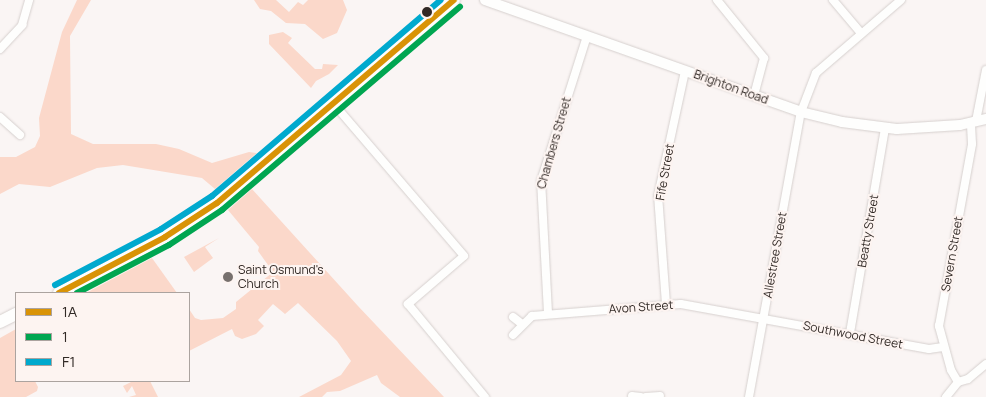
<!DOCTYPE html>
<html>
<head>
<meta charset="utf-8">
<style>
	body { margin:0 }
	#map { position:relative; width:986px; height:397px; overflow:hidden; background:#faf5f4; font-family:Manrope,sans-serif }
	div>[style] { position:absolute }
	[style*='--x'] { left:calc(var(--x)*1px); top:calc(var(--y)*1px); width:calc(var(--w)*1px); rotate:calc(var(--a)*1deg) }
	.green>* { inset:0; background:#fbd8ca }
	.roads { filter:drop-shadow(0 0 1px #d6d0ce) drop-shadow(0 0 1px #d6d0ce) }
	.minor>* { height:8px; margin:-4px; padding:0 4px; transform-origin:4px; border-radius:4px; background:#fefefd }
	.tertiary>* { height:10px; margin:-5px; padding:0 5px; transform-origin:5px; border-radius:5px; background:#fefefd }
	.primary>* { height:12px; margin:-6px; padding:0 6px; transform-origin:6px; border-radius:6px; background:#fefefd }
	.bus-1>* { height:6px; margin:-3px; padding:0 3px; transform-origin:3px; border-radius:3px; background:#d99306 }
	.bus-2>* { height:6px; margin:-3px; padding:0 3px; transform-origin:3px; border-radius:3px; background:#00a651 }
	.bus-3>* { height:6px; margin:-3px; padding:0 3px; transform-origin:3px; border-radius:3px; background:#00a9ce }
	.dots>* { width:14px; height:14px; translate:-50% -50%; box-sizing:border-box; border:2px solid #fdf4f1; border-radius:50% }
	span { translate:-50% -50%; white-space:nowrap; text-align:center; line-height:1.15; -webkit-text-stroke:4px #fdf4f1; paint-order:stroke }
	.street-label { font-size:12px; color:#312925 }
	.poi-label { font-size:12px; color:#312925 }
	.left { translate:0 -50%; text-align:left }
	.legend { position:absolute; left:15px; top:292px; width:175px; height:90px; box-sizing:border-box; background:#fdf4f1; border:1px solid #aba39f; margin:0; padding:6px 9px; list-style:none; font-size:15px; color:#312925 }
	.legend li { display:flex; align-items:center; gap:10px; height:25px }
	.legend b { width:25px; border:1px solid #aba39f }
</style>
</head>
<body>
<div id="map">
	<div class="green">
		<i style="clip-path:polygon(77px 0,91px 0,70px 36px,71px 134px,93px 144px,156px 144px,179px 149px,212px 163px,249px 152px,257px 153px,215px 189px,202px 178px,123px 165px,97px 168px,50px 187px,19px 184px,0 194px,0 157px,16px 157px,35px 147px,40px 136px,39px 118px,62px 32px)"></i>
		<i style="clip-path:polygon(254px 0,276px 0,289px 12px,298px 2px,303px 5px,308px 0,343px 0,347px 10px,337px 33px,323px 39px,305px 24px,286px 23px,271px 11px,260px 9px)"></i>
		<i style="clip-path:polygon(283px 32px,292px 38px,288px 43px,315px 69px,322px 69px,323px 64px,338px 65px,329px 74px,316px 81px,311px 88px,269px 44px,269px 35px)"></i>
		<i style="clip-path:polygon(252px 189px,358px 306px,444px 397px,400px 397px,381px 383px,377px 375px,340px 391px,327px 392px,322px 397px,299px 397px,341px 375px,351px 361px,337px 341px,298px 303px,285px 314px,273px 304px,258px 320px,264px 326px,256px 334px,242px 339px,235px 336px,232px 329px,189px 351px,189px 309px,195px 318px,201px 320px,223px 318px,236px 309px,236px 302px,273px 272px,258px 251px,259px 247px,228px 210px)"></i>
		<i style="clip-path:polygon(219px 238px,205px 247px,213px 258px,194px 272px,184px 257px)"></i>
		<i style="clip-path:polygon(152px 258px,177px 293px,86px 293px)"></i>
		<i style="clip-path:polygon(16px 329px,16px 381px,35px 381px,38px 387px,37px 391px,26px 397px,0 397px,0 338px)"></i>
		<i style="clip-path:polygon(133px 381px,150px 381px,158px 397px,129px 397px,136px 395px,132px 386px,127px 393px,123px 386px)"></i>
	</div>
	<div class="roads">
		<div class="minor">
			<i style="--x:717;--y:0;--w:75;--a:51"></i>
			<i style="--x:764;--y:58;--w:38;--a:105"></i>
			<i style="--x:833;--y:0;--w:43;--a:49.7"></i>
			<i style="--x:0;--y:49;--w:33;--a:-47"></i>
			<i style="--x:22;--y:25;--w:26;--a:-74"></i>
			<i style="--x:333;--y:103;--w:201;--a:49.4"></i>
			<i style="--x:464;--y:256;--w:74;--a:139.4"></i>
			<i style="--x:408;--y:304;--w:121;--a:50.4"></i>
			<i style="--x:0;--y:117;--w:27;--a:42"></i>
			<i style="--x:976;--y:121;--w:52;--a:-78.9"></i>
			<i style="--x:666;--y:304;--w:108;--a:-94.2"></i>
			<i style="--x:658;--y:196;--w:128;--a:-77.8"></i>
			<i style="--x:548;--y:313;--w:132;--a:-93"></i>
			<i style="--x:541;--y:181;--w:152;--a:-72.4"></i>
			<i style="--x:513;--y:317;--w:11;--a:38"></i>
			<i style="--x:850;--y:333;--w:207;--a:-80.3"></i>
			<i style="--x:513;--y:335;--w:27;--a:-45"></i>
			<i style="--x:532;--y:316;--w:149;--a:-4.6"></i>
			<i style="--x:681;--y:304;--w:252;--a:10.3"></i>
			<i style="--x:929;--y:349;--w:14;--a:-8"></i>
			<i style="--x:958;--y:382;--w:14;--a:-120"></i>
			<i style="--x:951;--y:370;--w:46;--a:-105.3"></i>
			<i style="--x:939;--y:326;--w:185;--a:-79.7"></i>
			<i style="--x:972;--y:144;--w:21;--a:-93"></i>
			<i style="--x:632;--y:396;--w:9;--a:6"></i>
			<i style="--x:646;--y:397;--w:14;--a:-4"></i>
			<i style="--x:749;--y:397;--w:290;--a:-79.7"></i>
			<i style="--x:801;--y:112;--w:42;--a:-69"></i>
			<i style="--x:816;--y:73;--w:112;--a:-40.7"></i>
			<i style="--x:946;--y:397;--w:19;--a:-51"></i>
			<i style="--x:958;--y:382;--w:10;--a:-17"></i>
			<i style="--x:968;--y:379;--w:23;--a:-40"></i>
		</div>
		<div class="tertiary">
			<i style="--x:485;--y:0;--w:335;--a:19.5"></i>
			<i style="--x:801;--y:112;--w:42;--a:13.7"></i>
			<i style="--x:842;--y:122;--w:55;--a:7.3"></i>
			<i style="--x:897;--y:129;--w:63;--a:-3.6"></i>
			<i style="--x:960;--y:125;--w:27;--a:-13"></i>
		</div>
		<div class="primary">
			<i style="--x:59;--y:293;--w:120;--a:-27.8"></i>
			<i style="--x:165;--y:237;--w:62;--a:-33.2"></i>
			<i style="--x:217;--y:203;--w:312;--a:-40.6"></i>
			<i style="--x:0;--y:322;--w:18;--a:-27"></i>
		</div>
	</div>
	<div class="bus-1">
		<i style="--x:59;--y:293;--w:120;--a:-27.8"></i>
		<i style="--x:165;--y:237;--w:62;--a:-33.2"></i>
		<i style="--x:217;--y:203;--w:312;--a:-40.6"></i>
	</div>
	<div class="bus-2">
		<i style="--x:77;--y:293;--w:104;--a:-27.6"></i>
		<i style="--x:169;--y:245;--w:64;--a:-33.4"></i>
		<i style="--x:222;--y:210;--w:313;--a:-40.5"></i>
	</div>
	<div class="bus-3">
		<i style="--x:55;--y:285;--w:120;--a:-27.8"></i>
		<i style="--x:161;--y:229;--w:61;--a:-32.9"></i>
		<i style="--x:212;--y:196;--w:301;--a:-40.6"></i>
	</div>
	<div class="dots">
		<i style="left:427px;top:12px;background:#312925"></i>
		<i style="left:228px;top:277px;background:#77706d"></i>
	</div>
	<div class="street-label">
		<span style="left:731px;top:87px;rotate:20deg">Brighton Road</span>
		<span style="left:554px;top:143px;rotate:-74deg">Chambers Street</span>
		<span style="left:665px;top:172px;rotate:-80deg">Fife Street</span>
		<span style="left:868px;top:231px;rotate:-80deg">Beatty Street</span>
		<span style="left:952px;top:254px;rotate:-80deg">Severn Street</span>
		<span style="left:775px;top:255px;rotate:-80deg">Allestree Street</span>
		<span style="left:641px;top:307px;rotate:-4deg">Avon Street</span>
		<span style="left:853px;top:335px;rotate:11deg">Southwood Street</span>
	</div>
	<div class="poi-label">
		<span class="left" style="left:238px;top:277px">Saint Osmund's<br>Church</span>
	</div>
	<ul class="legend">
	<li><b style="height:6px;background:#d99306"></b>1A</li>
	<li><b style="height:6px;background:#00a651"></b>1</li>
	<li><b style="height:6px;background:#00a9ce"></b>F1</li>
	</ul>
</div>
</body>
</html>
